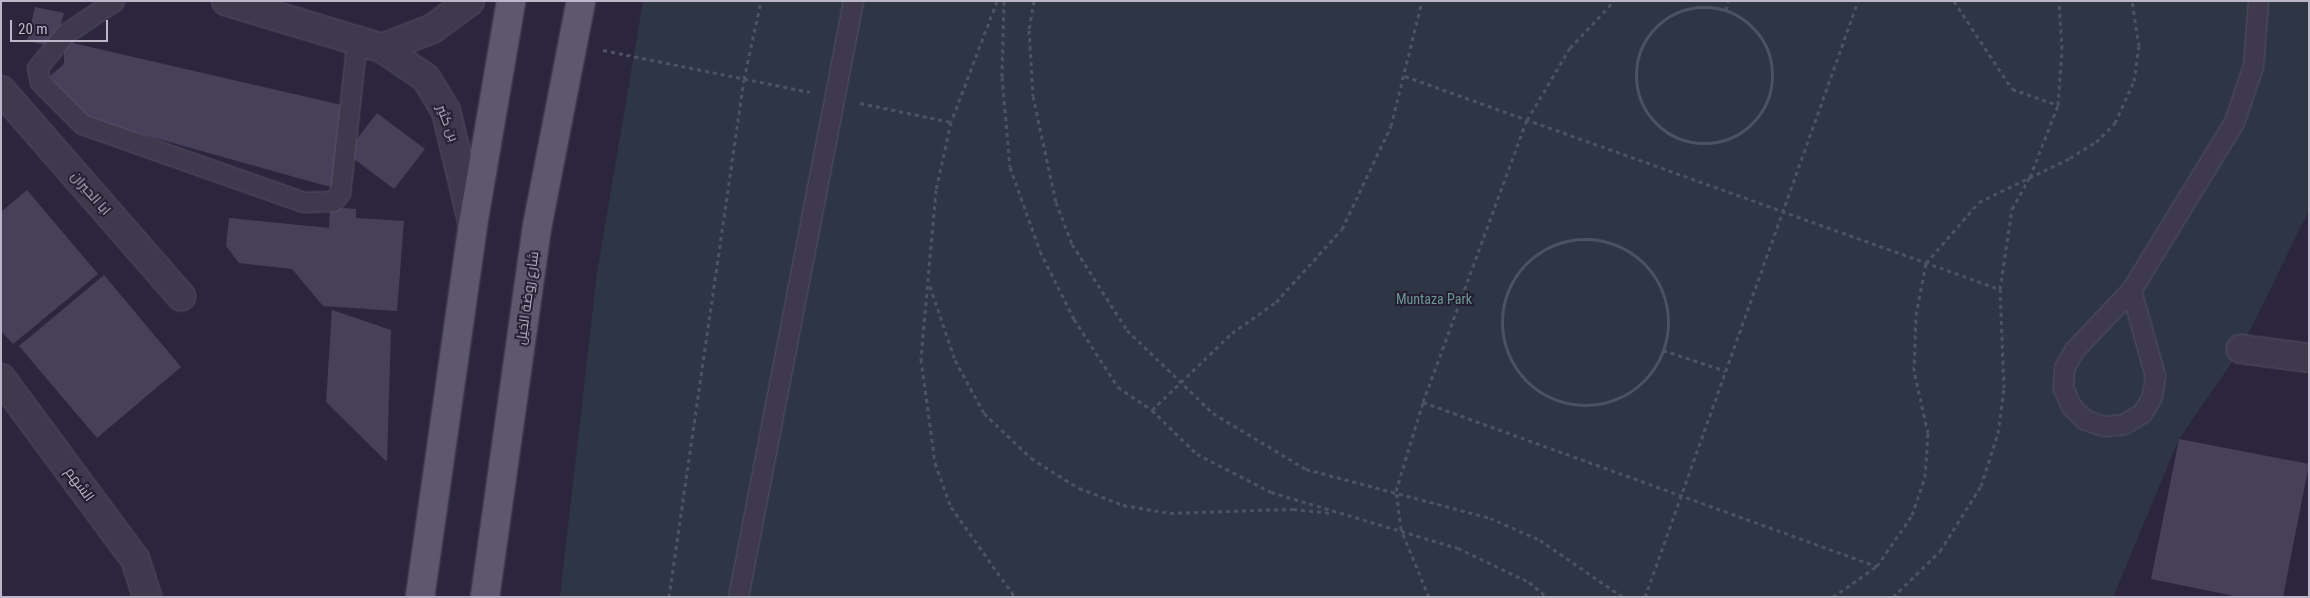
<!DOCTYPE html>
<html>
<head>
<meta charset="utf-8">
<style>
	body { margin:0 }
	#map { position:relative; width:2310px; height:598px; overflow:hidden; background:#2b263d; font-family:"Roboto Condensed",Cairo,sans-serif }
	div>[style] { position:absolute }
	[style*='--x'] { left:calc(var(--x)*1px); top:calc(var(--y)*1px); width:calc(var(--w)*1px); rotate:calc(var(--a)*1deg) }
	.green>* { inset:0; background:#2e3645 }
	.building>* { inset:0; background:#47405b }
	.path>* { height:3px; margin-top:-1.5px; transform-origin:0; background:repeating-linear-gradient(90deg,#4d5161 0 4px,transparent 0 8px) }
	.path>.ring { margin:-1.5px; padding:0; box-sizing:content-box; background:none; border:3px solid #4d5161; border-radius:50% }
	.roads { filter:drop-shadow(0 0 1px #565165) drop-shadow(0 0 1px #565165) }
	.service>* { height:19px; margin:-9.5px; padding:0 9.5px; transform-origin:9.5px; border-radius:9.5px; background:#3f394d }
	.minor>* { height:28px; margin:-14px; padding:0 14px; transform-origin:14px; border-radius:14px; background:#3f394d }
	.primary>* { height:28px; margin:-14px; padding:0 14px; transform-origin:14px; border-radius:14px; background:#5d586d }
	span { translate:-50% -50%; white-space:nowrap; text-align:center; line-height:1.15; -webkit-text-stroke:4px #231e32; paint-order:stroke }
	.street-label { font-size:14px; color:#bbb6c8 }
	.park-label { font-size:14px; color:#6e9894 }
	.frame { position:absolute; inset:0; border:2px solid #bbb6c8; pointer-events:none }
	.scale { position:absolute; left:10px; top:20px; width:98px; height:22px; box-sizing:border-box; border:2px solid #bbb6c8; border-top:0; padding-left:6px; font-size:15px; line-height:18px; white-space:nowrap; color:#bbb6c8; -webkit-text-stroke:4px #231e32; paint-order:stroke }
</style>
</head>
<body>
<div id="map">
	<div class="green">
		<i style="clip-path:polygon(643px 1px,2309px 1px,2309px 210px,2241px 349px,2179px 439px,2113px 597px,560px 597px,597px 273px)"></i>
	</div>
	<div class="building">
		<i style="clip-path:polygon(35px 7px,64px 13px,55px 47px,27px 41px)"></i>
		<i style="clip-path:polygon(64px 41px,346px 106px,334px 188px,80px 117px,50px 76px,64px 64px)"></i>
		<i style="clip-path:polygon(377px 113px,425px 149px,394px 189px,346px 153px)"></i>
		<i style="clip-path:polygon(27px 190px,98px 274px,13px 344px,1px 331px,1px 212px)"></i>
		<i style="clip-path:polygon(330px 207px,356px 209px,356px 218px,404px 221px,397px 311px,323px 306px,292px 269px,239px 263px,226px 246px,229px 218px,329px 228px)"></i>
		<i style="clip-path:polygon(104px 275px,181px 367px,97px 438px,19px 346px)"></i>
		<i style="clip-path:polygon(332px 310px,391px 330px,387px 462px,326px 402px)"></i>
		<i style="clip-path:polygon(2179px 439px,2309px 464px,2283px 597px,2239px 597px,2151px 579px)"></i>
	</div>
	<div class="path">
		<i style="--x:997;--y:1;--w:129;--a:110.8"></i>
		<i style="--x:951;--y:122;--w:70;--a:102.4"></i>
		<i style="--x:936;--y:190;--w:170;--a:95.1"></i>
		<i style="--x:921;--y:359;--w:105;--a:82.3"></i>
		<i style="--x:935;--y:463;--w:47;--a:70"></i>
		<i style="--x:951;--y:507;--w:110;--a:54.6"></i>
		<i style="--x:1004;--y:1;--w:76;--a:91.5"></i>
		<i style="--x:1002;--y:77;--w:90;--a:84.9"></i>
		<i style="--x:1010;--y:167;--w:89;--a:70.3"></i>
		<i style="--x:1040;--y:251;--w:76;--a:63.4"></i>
		<i style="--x:1074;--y:319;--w:81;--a:57.1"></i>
		<i style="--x:1118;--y:387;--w:41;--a:34.1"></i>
		<i style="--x:1152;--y:410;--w:63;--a:44.4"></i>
		<i style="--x:1197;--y:454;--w:83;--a:27.2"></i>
		<i style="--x:1271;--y:492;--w:195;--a:16.7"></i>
		<i style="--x:1458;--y:548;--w:79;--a:25.6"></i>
		<i style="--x:1529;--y:582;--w:23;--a:40"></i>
		<i style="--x:1034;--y:1;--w:29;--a:100"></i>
		<i style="--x:1029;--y:30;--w:66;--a:86.5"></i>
		<i style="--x:1033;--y:96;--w:108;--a:77.8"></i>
		<i style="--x:1056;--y:202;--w:45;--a:69.1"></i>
		<i style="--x:1072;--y:244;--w:102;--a:57.4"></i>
		<i style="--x:1127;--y:330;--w:120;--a:44"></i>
		<i style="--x:1213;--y:413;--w:109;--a:31.1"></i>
		<i style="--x:1306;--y:469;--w:190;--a:14.9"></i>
		<i style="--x:1490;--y:518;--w:55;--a:23.7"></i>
		<i style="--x:1540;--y:540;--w:101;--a:34.5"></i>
		<i style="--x:1954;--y:1;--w:105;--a:56.6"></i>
		<i style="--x:2012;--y:89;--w:49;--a:19.2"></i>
		<i class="ring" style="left:1636px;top:7px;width:133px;height:133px"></i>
		<i style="--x:1726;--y:10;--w:9;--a:-77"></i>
		<i style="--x:603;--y:50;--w:211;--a:11.5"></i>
		<i style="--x:1405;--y:76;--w:632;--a:19.7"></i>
		<i style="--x:860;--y:103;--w:93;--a:11.8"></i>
		<i class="ring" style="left:1502px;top:239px;width:163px;height:163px"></i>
		<i style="--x:930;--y:286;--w:78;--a:71.3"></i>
		<i style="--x:955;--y:360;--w:60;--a:61.3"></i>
		<i style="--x:984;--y:413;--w:65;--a:43.8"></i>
		<i style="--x:1031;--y:458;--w:57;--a:32"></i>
		<i style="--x:1079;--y:488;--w:47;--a:21.1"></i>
		<i style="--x:1123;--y:505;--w:48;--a:9.7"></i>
		<i style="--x:1170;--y:513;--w:123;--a:-1.9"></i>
		<i style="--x:1293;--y:509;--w:37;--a:6"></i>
		<i style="--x:1663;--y:350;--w:66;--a:18.4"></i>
		<i style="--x:1423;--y:402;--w:483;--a:19.9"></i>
		<i style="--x:1152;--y:410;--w:111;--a:-43.9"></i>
		<i style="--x:1232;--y:333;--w:54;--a:-35.2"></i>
		<i style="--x:1276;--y:302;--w:98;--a:-47.9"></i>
		<i style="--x:1342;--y:229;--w:114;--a:-64.6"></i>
		<i style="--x:1391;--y:126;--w:129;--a:-76.1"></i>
		<i style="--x:669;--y:597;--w:523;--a:-81.76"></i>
		<i style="--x:744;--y:79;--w:80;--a:-77.7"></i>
		<i style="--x:1429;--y:597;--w:74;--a:-112.4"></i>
		<i style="--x:1401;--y:529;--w:38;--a:-97"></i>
		<i style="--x:1396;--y:491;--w:93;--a:-73.1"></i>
		<i style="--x:1423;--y:402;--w:301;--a:-69.8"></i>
		<i style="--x:1527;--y:120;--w:84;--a:-59.2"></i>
		<i style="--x:1570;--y:48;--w:64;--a:-46.9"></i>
		<i style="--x:1645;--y:597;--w:633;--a:-70.33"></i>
		<i style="--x:1833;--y:597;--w:54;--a:-35.2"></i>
		<i style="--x:1877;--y:566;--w:62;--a:-55.5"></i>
		<i style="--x:1912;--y:515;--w:40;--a:-71.1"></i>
		<i style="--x:1925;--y:477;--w:44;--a:-86.1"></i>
		<i style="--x:1928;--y:433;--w:64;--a:-102.7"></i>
		<i style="--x:1914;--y:371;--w:56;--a:-88"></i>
		<i style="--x:1916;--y:315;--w:53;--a:-79.1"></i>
		<i style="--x:1926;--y:263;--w:81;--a:-49"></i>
		<i style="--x:1979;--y:202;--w:101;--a:-25.8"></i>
		<i style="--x:2070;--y:158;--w:31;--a:-32"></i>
		<i style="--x:2096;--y:142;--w:27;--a:-45"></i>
		<i style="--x:2115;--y:123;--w:46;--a:-65.7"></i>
		<i style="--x:2134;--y:81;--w:35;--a:-82"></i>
		<i style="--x:2139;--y:46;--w:46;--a:-98.8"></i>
		<i style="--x:1893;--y:597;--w:66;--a:-44.4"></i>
		<i style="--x:1940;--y:551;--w:77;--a:-57.8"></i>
		<i style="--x:1981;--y:486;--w:56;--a:-72.2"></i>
		<i style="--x:1998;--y:433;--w:45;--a:-82.4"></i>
		<i style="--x:2004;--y:388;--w:99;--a:-92.3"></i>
		<i style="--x:2000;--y:289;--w:81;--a:-81.5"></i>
		<i style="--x:2012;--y:209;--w:37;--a:-61"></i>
		<i style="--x:2030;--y:177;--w:77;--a:-68.7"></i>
		<i style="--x:2058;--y:105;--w:56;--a:-85.9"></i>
		<i style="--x:2062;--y:49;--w:48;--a:-93.6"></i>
	</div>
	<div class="roads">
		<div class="service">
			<i style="--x:114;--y:1;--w:59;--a:146"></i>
			<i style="--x:65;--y:34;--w:44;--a:129.5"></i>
			<i style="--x:37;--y:68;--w:14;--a:78"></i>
			<i style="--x:40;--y:82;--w:59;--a:45"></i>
			<i style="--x:82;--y:124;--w:234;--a:19.4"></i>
			<i style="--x:303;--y:202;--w:30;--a:-2"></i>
			<i style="--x:333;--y:201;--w:11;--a:-49"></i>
			<i style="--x:340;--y:193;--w:154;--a:-83.7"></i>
			<i style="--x:2131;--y:290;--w:89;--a:74.4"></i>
			<i style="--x:2155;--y:376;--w:20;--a:99"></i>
			<i style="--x:2152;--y:396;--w:20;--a:120"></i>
			<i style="--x:2142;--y:413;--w:21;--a:149"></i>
			<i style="--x:2124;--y:424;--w:20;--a:174"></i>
			<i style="--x:2104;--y:426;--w:20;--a:-162"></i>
			<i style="--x:2085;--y:420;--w:20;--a:-135"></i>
			<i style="--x:2071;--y:406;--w:20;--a:-114"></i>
			<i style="--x:2063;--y:388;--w:20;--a:-87"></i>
			<i style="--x:2064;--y:368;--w:21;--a:-61"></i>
			<i style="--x:2074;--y:350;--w:83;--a:-46.5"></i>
			<i style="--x:2131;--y:290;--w:197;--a:-58.5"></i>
			<i style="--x:2234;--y:122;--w:59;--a:-71.3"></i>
			<i style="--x:2253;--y:66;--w:65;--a:-85.6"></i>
			<i style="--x:738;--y:597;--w:607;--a:-79.08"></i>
		</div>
		<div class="minor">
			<i style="--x:226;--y:1;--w:163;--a:16.8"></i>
			<i style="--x:382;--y:48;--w:53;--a:34.3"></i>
			<i style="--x:426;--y:78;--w:39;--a:59"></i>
			<i style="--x:446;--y:111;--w:116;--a:76.6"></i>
			<i style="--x:382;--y:48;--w:53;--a:-20.8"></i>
			<i style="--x:432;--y:29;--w:47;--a:-36.4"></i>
			<i style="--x:1;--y:90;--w:274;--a:48.9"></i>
			<i style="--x:2241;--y:349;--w:69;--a:7.5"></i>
			<i style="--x:1;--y:378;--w:225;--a:53.5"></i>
			<i style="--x:135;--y:559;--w:40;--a:72"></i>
		</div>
		<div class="primary">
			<i style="--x:420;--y:597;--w:377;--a:-81.9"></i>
			<i style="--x:473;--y:224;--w:226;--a:-80.3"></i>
			<i style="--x:485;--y:597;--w:374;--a:-82"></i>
			<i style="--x:537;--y:227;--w:230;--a:-79"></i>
		</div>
	</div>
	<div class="street-label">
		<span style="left:448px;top:123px;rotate:69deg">بن كثير</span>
		<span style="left:91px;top:193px;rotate:49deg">ابا الحيران</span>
		<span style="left:527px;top:298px;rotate:-82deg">شارع روضة الخيل</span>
		<span style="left:80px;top:484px;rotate:54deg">السَّهم</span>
	</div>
	<div class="park-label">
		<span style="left:1434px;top:299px">Muntaza Park</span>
	</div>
	<div class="frame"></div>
	<div class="scale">20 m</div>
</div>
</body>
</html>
